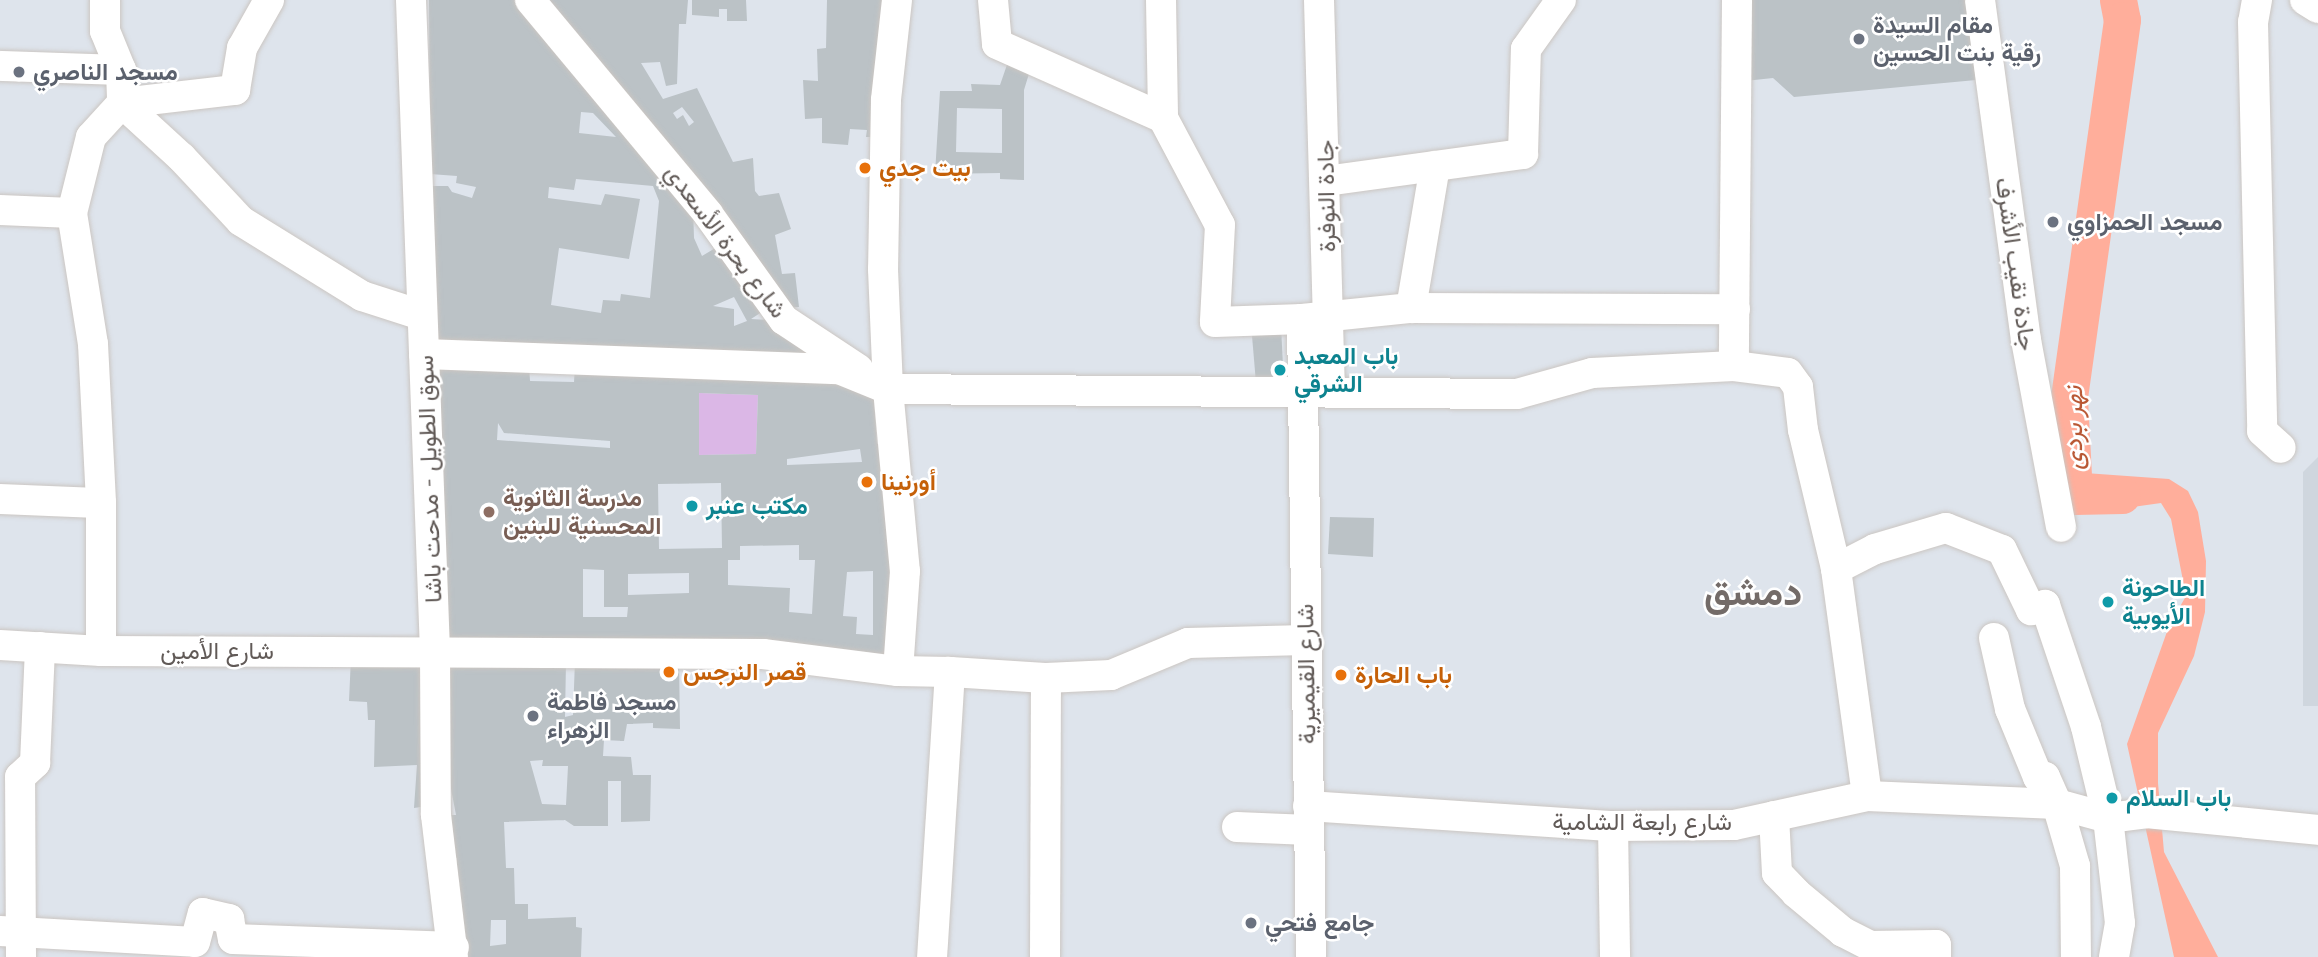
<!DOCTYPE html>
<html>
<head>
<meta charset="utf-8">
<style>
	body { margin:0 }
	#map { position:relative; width:2318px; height:957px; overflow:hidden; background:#dee4ec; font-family:Quicksand,Vazirmatn,sans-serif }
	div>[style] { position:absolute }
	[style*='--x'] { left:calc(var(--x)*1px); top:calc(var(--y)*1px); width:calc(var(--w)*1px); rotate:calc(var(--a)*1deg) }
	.education>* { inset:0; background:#cfd6de }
	.green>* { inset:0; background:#dbb7e6 }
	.water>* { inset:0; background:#ffae9b }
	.river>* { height:37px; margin:-18.5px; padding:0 18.5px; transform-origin:18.5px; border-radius:18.5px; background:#ffae9b }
	.building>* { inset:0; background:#bbc2c6 }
	.roads { filter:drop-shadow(0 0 2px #cbc6c2) drop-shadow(0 0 2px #cbc6c2) }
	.minor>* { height:30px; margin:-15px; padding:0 15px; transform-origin:15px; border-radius:15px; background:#fff }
	.dots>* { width:19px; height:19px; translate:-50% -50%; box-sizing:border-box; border:4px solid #fff; border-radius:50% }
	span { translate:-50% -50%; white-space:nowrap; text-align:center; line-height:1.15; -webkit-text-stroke:5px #fff; paint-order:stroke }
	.worship-label { font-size:24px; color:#5b616d; font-weight:700 }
	.left { translate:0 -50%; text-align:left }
	.food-label { font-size:24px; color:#c56008; font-weight:700 }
	.street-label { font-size:24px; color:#615a57 }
	.culture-label { font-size:24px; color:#0d838f; font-weight:700 }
	.education-label { font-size:24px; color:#785e54; font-weight:700 }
	.water-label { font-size:26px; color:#b85632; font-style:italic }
	.town-label { font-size:38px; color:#736b68; font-weight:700 }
</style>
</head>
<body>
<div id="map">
	<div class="education">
		<i style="clip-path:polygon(2318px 457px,2318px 706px,2303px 706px,2303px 472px)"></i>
	</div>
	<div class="green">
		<i style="clip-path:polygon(699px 393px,758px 395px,756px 454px,699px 455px)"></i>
	</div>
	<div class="water">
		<i style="clip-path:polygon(2072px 455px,2085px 473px,2169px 479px,2188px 491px,2198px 512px,2206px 561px,2205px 612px,2194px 656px,2158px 733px,2158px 783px,2164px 852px,2218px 957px,2174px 957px,2127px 744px,2169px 626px,2186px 596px,2171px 519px,2161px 503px,2083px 514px,2074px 496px)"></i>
	</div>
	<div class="river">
		<i style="--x:2118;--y:0;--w:20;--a:79"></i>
		<i style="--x:2122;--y:20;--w:383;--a:98"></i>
		<i style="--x:2069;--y:399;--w:97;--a:87"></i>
		<i style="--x:2074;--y:496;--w:48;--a:-1.2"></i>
	</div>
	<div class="building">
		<i style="clip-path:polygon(evenodd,429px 0,521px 0,680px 193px,680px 204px,693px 205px,694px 238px,702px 256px,722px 244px,768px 308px,751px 319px,771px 320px,810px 341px,808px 361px,435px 344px,430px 186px,448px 186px,452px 192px,472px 198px,476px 187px,456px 183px,457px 176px,430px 174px,429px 0,581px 112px,593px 113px,616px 137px,579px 133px,581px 112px,429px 0,576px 179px,653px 186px,659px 201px,650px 298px,621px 294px,620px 301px,603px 300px,601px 313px,551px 305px,559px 248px,629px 259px,640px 199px,605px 194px,601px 205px,548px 198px,549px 187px,574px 190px,576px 179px,429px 0,734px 297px,747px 321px,734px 326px,734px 309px,713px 306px,734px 297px)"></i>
		<i style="clip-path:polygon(evenodd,537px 0,688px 0,686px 24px,679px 24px,677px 84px,666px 86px,660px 62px,641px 63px,663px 99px,697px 88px,733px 162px,753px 158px,755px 191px,759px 196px,779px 193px,791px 229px,775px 235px,782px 274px,795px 273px,799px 307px,784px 308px,783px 292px,770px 292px,537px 0,682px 107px,694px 122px,689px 126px,683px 115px,677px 119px,673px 113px,682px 107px)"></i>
		<i style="clip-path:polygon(692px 0,746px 0,747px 21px,727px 21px,727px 9px,719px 9px,719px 17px,692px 15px)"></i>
		<i style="clip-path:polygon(827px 0,891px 0,880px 137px,866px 137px,867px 130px,850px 129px,848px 145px,822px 143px,822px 118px,805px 119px,803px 80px,818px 81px,817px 49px,826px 48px)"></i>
		<i style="clip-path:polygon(1745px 0,1969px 0,1976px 80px,1794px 97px,1773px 78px,1745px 81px)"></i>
		<i style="clip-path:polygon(evenodd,1010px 56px,1032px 64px,1024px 90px,1024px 180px,1000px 179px,1000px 173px,935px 174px,940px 91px,972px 91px,971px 84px,1000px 85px,1010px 56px,957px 108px,1002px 109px,1002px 153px,956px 152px,957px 108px)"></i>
		<i style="clip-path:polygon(1251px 324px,1281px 326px,1284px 386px,1256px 383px)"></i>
		<i style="clip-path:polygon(evenodd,438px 361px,529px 365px,530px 381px,574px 382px,575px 366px,873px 385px,877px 444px,885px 444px,897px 551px,892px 663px,440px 646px,438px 361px,699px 393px,758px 395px,756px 454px,699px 455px,699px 393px,438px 361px,498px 423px,504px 433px,610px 441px,610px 448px,497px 440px,498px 423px,438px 361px,860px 449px,862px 462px,787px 465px,787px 459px,860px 449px,438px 361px,721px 483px,722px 548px,659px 549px,658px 484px,721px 483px,438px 361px,799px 545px,799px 560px,815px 560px,812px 614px,789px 612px,790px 588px,728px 585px,728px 560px,740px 560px,740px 546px,799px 545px,438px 361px,583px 569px,604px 570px,604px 607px,628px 607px,627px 617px,583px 617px,583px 569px,438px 361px,873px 571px,873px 635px,856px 634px,857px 617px,843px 616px,847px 572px,873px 571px,438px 361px,689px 573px,689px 593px,628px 595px,628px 574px,689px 573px)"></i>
		<i style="clip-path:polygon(1330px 517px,1374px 518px,1373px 557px,1328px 554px)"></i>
		<i style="clip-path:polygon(351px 657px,426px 662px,427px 806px,414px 808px,417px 765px,374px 767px,375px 720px,368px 720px,367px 702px,349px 701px)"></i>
		<i style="clip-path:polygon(evenodd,679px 659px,680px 729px,653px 728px,653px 723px,627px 724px,624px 741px,604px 740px,603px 756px,631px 757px,633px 775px,651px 775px,650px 821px,621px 822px,621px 781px,608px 781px,608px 826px,574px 826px,565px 820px,504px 822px,506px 868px,514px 868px,515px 904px,528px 904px,528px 919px,576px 917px,576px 927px,582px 928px,581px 957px,465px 957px,457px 910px,457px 858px,450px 858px,449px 815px,456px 815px,447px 768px,449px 661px,566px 662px,565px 717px,573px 715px,575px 660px,679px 659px,543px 760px,542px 766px,568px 766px,566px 805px,542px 804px,530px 761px,543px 760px,679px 659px,491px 920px,506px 920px,506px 944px,490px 946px,491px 920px)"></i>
	</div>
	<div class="roads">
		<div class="minor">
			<i style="--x:105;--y:0;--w:31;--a:90"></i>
			<i style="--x:105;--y:31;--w:42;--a:67.7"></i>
			<i style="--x:121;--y:70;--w:33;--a:88"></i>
			<i style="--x:122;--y:103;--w:81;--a:42.5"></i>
			<i style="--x:182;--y:158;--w:86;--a:46.9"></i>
			<i style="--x:241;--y:221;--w:142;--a:31.8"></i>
			<i style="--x:362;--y:296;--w:62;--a:17.9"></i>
			<i style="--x:411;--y:0;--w:651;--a:87.89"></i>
			<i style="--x:435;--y:651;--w:164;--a:89.7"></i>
			<i style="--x:436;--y:815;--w:143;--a:83.2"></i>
			<i style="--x:530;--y:0;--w:278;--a:50.2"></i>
			<i style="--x:708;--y:214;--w:130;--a:54.4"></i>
			<i style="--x:784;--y:320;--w:89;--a:33.5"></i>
			<i style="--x:897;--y:0;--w:101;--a:96.3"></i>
			<i style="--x:886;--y:100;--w:169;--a:91"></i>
			<i style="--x:883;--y:269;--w:120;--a:87.6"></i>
			<i style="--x:888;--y:389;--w:183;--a:84.7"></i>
			<i style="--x:905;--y:571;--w:100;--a:94"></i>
			<i style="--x:993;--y:0;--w:44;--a:84.8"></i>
			<i style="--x:997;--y:44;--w:182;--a:24"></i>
			<i style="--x:1161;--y:0;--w:118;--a:89"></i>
			<i style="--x:1163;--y:118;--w:121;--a:62"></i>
			<i style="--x:1220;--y:225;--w:97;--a:93"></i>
			<i style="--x:1215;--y:322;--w:87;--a:-2"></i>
			<i style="--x:1302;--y:319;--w:638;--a:89.19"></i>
			<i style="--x:1319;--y:0;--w:392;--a:88.4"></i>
			<i style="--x:1737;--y:0;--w:366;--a:90.5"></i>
			<i style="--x:1734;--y:366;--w:54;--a:7.4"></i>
			<i style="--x:1788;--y:373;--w:17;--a:54"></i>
			<i style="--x:1798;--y:387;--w:43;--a:83.4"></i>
			<i style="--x:1803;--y:430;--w:143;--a:76.6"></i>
			<i style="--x:1836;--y:569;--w:44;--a:-27.1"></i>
			<i style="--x:1875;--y:549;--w:74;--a:-16.5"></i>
			<i style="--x:1946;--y:528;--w:60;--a:21.4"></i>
			<i style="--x:2002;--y:550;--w:67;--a:64.2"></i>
			<i style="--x:2031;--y:610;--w:15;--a:-20"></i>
			<i style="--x:2045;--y:605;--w:129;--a:71.4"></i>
			<i style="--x:2086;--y:727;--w:94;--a:76.4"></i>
			<i style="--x:2108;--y:818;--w:106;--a:83.5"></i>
			<i style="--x:2120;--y:923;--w:35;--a:100"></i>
			<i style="--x:1980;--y:0;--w:343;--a:82.3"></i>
			<i style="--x:2026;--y:340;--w:190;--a:79.4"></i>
			<i style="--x:2257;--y:0;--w:22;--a:100"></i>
			<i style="--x:2253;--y:22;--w:409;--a:88.7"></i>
			<i style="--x:2262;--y:431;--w:25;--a:42"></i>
			<i style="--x:2305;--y:0;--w:15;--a:32"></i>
			<i style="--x:0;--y:66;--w:121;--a:1.9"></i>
			<i style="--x:1325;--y:181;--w:200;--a:-7.8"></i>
			<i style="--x:1523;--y:154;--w:105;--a:-88.4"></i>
			<i style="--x:1526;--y:49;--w:60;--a:-54.5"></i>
			<i style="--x:0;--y:210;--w:72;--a:2.4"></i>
			<i style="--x:72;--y:213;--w:133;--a:80.9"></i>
			<i style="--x:93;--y:344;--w:159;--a:87.1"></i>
			<i style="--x:101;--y:503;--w:148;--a:90"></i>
			<i style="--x:72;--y:213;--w:78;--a:-76"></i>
			<i style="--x:91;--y:137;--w:46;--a:-47.6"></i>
			<i style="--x:122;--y:103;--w:114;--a:-6.6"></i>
			<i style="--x:235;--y:90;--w:43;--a:-80.5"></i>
			<i style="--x:242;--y:48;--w:55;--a:-60.6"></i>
			<i style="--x:1411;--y:308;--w:144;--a:-80.4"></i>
			<i style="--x:1302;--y:319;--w:110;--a:-5.8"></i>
			<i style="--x:1411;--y:308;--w:324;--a:0.2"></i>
			<i style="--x:424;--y:354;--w:415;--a:2.1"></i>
			<i style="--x:839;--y:369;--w:53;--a:22.2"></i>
			<i style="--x:888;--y:389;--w:629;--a:0.46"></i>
			<i style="--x:1517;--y:394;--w:78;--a:-15.6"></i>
			<i style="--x:1592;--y:373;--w:142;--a:-2.8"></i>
			<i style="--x:0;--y:499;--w:101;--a:2.3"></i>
			<i style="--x:1836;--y:569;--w:229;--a:82.2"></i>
			<i style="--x:1994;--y:638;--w:73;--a:77.3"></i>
			<i style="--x:2010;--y:709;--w:74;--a:67.6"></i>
			<i style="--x:2038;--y:777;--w:7;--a:0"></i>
			<i style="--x:2045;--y:777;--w:30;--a:66"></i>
			<i style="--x:2057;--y:804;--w:65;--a:73.8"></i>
			<i style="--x:2075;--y:866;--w:91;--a:89.4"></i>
			<i style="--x:0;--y:645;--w:101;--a:3.4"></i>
			<i style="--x:101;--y:651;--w:662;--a:0.26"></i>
			<i style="--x:763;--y:654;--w:136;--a:7.2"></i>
			<i style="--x:898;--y:671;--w:52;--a:1.1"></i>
			<i style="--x:950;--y:672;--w:286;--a:93.6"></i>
			<i style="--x:950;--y:672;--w:96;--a:3.6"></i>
			<i style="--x:1308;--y:806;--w:306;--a:3.8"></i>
			<i style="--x:1613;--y:826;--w:121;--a:-0.5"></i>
			<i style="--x:1734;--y:825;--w:136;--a:-12.3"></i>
			<i style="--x:1867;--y:796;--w:190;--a:2.4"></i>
			<i style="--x:2057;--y:804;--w:53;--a:15.4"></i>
			<i style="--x:2108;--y:818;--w:38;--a:-7"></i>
			<i style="--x:2146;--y:813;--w:173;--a:5.6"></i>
			<i style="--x:1774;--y:816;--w:57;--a:87"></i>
			<i style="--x:1777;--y:873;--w:28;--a:46"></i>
			<i style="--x:1796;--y:893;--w:61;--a:39.7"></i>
			<i style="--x:1843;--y:932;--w:30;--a:27"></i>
			<i style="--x:1870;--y:946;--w:66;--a:-0.9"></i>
			<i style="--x:1936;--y:945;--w:12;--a:90"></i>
			<i style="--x:1613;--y:826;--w:131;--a:89.1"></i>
			<i style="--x:1237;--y:827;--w:72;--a:2.4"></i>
			<i style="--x:0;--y:931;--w:195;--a:3.2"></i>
			<i style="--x:195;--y:942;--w:30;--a:-75"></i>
			<i style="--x:203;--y:913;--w:27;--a:13"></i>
			<i style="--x:229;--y:919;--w:20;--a:79"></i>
			<i style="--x:233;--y:939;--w:221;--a:2.1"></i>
			<i style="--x:21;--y:957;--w:180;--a:-90.3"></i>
			<i style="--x:20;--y:777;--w:21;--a:-43"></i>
			<i style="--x:35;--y:763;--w:116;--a:-87.5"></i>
			<i style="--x:1045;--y:957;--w:279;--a:-89.8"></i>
			<i style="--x:1046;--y:678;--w:65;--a:-2.6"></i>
			<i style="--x:1111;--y:675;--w:83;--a:-22.6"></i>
			<i style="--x:1188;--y:643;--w:117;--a:-1.5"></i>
		</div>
	</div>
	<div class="dots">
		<i style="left:1859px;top:39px;background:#6b7280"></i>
		<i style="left:19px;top:72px;background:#6b7280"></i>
		<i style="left:865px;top:168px;background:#e8710a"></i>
		<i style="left:2053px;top:222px;background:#6b7280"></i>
		<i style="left:1280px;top:370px;background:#0f9aa8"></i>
		<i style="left:867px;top:482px;background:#e8710a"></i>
		<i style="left:692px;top:506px;background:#0f9aa8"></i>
		<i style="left:489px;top:512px;background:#8d6e63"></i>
		<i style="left:2108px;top:602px;background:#0f9aa8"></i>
		<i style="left:669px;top:672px;background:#e8710a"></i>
		<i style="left:1341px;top:675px;background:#e8710a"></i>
		<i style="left:533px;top:716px;background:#6b7280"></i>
		<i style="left:2112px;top:798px;background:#0f9aa8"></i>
		<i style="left:1251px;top:923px;background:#6b7280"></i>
	</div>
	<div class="worship-label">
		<span class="left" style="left:1873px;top:39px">مقام السيدة<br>رقية بنت الحسين</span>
		<span class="left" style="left:33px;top:72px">مسجد الناصري</span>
		<span class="left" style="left:2067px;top:222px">مسجد الحمزاوي</span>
		<span class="left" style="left:547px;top:716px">مسجد فاطمة<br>الزهراء</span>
		<span class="left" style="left:1265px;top:923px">جامع فتحي</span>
	</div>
	<div class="food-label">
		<span class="left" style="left:879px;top:168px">بيت جدي</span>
		<span class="left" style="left:881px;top:482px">أورنينا</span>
		<span class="left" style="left:683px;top:672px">قصر النرجس</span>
		<span class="left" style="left:1355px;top:675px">باب الحارة</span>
	</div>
	<div class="street-label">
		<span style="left:1326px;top:196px;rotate:-91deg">جادة النوفرة</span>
		<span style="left:726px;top:241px;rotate:53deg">شارع بحرة الأسعدي</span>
		<span style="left:2016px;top:264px;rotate:82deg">جادة نقيب الأشرف</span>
		<span style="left:429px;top:479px;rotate:-92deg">سوق الطويل - مدحت باشا</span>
		<span style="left:217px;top:651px">شارع الأمين</span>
		<span style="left:1306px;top:674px;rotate:-91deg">شارع القيميرية</span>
		<span style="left:1642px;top:822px">شارع رابعة الشامية</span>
	</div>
	<div class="culture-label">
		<span class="left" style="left:1294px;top:370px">باب المعبد<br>الشرقي</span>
		<span class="left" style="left:706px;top:506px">مكتب عنبر</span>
		<span class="left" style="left:2122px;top:602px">الطاحونة<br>الأيوبية</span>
		<span class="left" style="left:2126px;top:798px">باب السلام</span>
	</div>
	<div class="education-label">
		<span class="left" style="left:503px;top:512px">مدرسة الثانوية<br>المحسنية للبنين</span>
	</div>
	<div class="water-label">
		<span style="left:2073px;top:428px;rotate:-90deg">نهر بردى</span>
	</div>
	<div class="town-label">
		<span style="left:1753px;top:592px">دمشق</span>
	</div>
</div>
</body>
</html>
